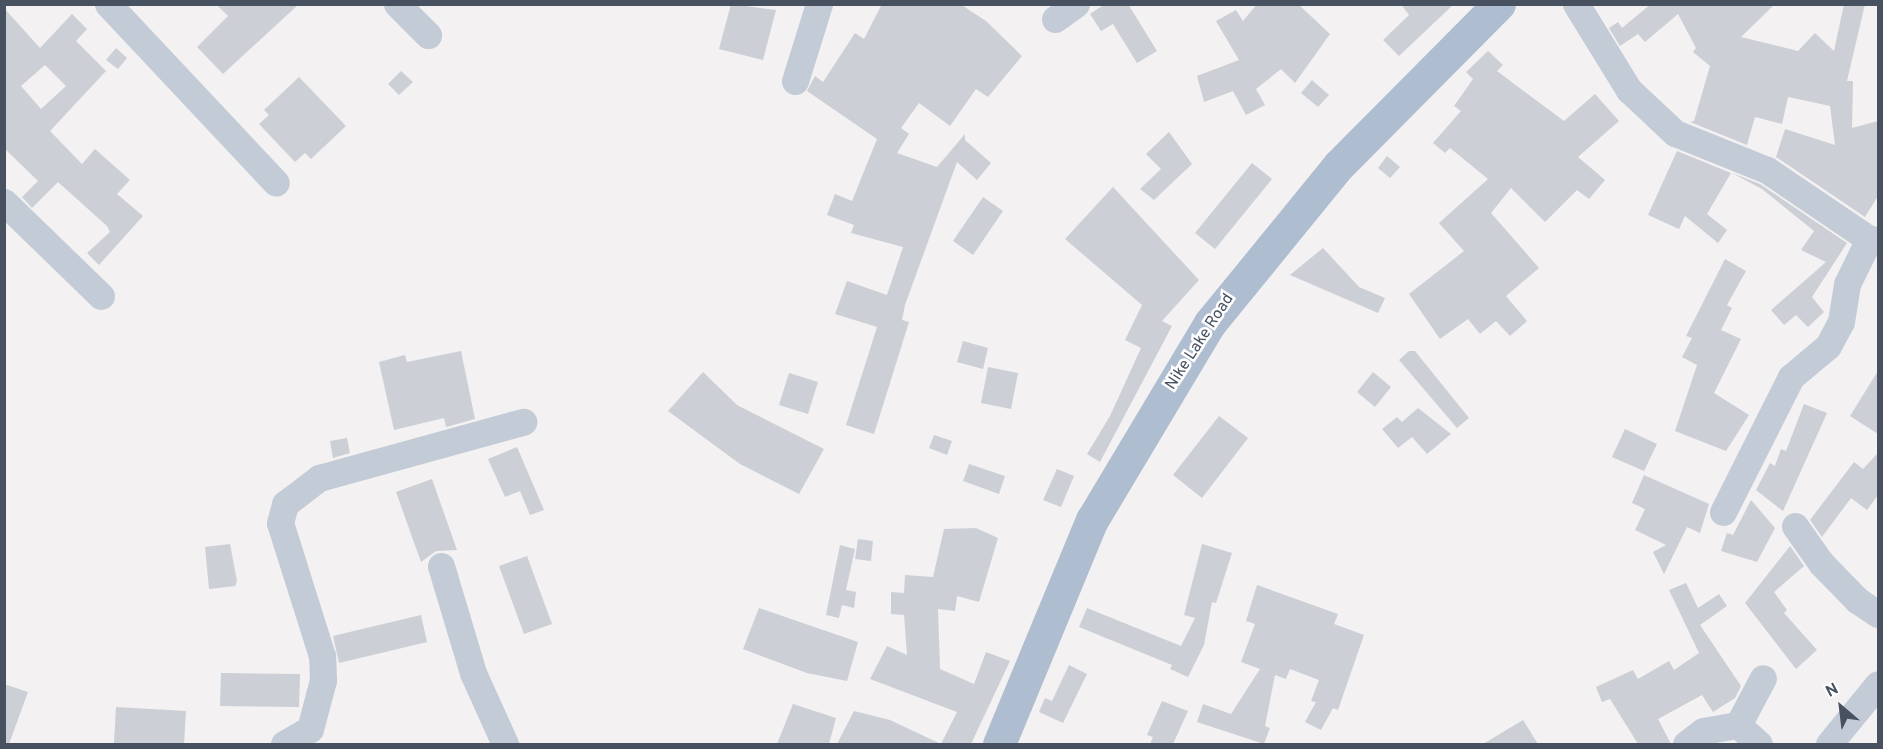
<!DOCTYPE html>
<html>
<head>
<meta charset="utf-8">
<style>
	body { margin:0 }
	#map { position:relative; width:1883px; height:749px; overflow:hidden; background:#f3f1f1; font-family:Overpass,sans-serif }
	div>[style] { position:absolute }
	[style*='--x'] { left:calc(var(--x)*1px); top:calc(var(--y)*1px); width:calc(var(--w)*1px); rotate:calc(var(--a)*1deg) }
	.building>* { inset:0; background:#cccfd6 }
	.minor>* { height:27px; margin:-13.5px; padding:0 13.5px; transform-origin:13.5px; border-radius:13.5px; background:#c3cbd6 }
	.major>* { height:33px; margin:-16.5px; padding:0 16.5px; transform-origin:16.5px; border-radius:16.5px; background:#afbdd1 }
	span { translate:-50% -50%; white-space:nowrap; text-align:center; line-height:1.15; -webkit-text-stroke:5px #fff; paint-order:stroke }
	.street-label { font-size:16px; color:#475160 }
	.frame { position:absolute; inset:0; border:6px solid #475160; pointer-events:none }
	.north { position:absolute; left:1811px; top:677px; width:60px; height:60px; -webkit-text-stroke:4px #fff; paint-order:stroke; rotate:332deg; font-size:16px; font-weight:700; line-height:24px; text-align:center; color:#475160 }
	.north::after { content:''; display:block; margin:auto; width:21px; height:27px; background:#475160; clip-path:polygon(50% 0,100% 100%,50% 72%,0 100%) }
</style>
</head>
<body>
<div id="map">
	<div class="building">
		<i style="clip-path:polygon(216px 4px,299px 4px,223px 74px,197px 47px,228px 16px)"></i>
		<i style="clip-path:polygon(731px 4px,776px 10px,763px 60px,719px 49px)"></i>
		<i style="clip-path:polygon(882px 4px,960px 4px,986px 21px,1022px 56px,988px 97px,976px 89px,950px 126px,919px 103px,901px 128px,909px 134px,897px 153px,937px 167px,965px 134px,965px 140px,991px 163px,977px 180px,957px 162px,905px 305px,902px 320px,909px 322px,874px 434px,846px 425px,877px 327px,835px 314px,847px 281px,887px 295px,903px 247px,851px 233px,854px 225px,827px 215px,835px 194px,852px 201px,877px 139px,807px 91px,815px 76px,823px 82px,855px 33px,864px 39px)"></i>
		<i style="clip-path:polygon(1105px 4px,1128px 4px,1157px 51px,1137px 63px,1113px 24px,1101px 31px,1090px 14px)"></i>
		<i style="clip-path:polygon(1257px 4px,1298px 4px,1330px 34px,1295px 83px,1281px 69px,1256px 89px,1265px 105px,1246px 115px,1233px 91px,1204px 102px,1197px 76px,1239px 60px,1216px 21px,1236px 10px,1243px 21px)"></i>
		<i style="clip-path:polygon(1401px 4px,1454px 4px,1399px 56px,1383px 40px,1409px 15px)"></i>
		<i style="clip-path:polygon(1651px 4px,1775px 4px,1741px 37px,1798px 51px,1815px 33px,1834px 51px,1844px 4px,1865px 4px,1847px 81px,1853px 81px,1852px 128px,1878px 121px,1878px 196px,1865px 217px,1776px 157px,1785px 129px,1835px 145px,1830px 106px,1788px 97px,1782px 124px,1755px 117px,1747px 145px,1690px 122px,1694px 121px,1710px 66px,1693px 52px,1696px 48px,1678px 14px,1645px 42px,1638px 34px,1620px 46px,1609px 28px,1618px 22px,1622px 28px)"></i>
		<i style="clip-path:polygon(evenodd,4px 8px,40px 48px,72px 14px,87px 29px,76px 41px,106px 71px,50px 131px,82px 164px,95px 149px,130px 180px,117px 194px,143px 216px,99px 265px,87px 253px,110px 232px,107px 226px,58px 182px,32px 208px,22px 197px,38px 181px,4px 148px,4px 8px,45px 65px,66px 86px,41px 109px,21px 86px,45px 65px)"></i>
		<i style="clip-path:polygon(116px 48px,127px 58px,118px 69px,106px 60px)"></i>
		<i style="clip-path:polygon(1488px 51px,1503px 65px,1497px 71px,1564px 121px,1595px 94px,1619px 121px,1578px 157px,1605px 180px,1589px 199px,1577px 190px,1545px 222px,1511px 188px,1491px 213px,1539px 268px,1506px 296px,1527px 321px,1510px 336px,1496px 321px,1480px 334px,1468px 319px,1440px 339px,1409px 294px,1464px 251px,1439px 223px,1488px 179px,1450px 148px,1445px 153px,1433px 143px,1461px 111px,1454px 106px,1473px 79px,1466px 72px)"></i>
		<i style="clip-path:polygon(401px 71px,413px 82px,399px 95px,388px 84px)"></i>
		<i style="clip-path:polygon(299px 77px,346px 126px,311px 159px,305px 153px,295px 162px,259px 124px,269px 115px,264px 110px)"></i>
		<i style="clip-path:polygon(1312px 80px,1329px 95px,1318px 107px,1301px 93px)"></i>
		<i style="clip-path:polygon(1169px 132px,1192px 164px,1154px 200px,1140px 189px,1161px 169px,1146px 154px)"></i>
		<i style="clip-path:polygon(1677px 151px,1731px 173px,1707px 214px,1727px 230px,1718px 243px,1685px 216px,1679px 229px,1648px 215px)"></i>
		<i style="clip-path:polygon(1387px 156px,1400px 167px,1390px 178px,1378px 168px)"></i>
		<i style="clip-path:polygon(1252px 163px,1272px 179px,1215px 249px,1195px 233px)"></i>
		<i style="clip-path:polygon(1732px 173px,1760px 184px,1847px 243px,1812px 297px,1824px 312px,1808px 327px,1796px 315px,1784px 325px,1771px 310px,1826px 262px,1801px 250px,1814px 231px,1762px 189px)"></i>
		<i style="clip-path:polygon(1113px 187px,1199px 280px,1162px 321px,1172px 326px,1100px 462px,1087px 454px,1110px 416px,1141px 348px,1125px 340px,1142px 305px,1065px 239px)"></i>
		<i style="clip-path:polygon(983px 197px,1003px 211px,973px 255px,953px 241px)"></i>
		<i style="clip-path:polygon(1323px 248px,1359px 287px,1385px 298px,1378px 313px,1290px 275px)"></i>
		<i style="clip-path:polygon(1725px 259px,1746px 271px,1727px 305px,1732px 308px,1721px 330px,1741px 339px,1714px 393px,1749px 415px,1726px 451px,1675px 431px,1697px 365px,1682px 357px,1692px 338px,1686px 336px)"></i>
		<i style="clip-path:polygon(963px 341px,988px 348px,983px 369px,957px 362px)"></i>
		<i style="clip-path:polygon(461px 351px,475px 419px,446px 427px,444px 418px,394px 430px,379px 362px,405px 355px,407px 362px)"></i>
		<i style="clip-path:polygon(1409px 351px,1415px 351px,1469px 418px,1457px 428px,1399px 360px)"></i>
		<i style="clip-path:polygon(988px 367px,1018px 373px,1011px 409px,981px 403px)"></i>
		<i style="clip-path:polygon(1878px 371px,1878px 434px,1850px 416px)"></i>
		<i style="clip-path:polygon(703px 372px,737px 405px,824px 449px,799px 494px,740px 464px,668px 411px)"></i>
		<i style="clip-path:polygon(1373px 372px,1391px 387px,1375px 407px,1357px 392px)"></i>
		<i style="clip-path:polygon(789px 373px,818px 382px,808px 414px,779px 405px)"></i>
		<i style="clip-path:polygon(1804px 404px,1827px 413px,1783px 511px,1756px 490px,1770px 463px,1775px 466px,1781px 449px,1786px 451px)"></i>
		<i style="clip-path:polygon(1418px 408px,1451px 434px,1427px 454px,1412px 437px,1398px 448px,1382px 429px,1397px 417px,1402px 422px)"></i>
		<i style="clip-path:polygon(1219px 416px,1248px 438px,1202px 498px,1173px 475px)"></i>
		<i style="clip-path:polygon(1625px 429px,1657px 444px,1644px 471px,1612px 457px)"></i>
		<i style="clip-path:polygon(934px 435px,952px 441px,947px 455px,929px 448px)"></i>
		<i style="clip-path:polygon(347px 438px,350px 453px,333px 458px,330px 441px)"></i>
		<i style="clip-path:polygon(517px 447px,544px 510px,530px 515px,520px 491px,505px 497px,488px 459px)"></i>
		<i style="clip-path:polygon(1878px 453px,1878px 495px,1867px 510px,1851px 498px,1822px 537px,1810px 520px,1854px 462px,1863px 469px)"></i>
		<i style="clip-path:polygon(969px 464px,1005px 476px,999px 494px,963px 481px)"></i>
		<i style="clip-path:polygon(1057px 469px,1074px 476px,1061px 507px,1043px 500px)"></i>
		<i style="clip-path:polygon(1644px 475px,1709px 504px,1700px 533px,1687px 527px,1664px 574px,1653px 552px,1666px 545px,1635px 530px,1645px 509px,1632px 503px)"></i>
		<i style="clip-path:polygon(432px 479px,457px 550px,436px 551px,421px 562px,396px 492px)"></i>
		<i style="clip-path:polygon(1751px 500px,1775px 528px,1757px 562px,1721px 551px,1727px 533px,1733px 535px)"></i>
		<i style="clip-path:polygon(976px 528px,998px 538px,979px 602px,957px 596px,955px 611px,938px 609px,940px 669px,974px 684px,986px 652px,1010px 661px,971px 744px,941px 744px,957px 712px,870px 679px,887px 646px,907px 655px,904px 615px,891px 614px,891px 592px,904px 593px,905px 575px,933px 577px,944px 529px)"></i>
		<i style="clip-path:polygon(858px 539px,873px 541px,871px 561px,855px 559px)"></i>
		<i style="clip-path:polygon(230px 544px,237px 581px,235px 586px,209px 589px,205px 547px)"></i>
		<i style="clip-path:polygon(1202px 544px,1232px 553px,1216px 603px,1212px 602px,1204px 645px,1188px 677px,1170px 669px,1172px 665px,1079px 627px,1087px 608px,1181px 646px,1195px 618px,1184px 615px)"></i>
		<i style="clip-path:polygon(840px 545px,855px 549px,846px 590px,856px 592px,854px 608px,842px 605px,839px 618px,826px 615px)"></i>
		<i style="clip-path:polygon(1790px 546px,1804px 566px,1774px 592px,1787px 610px,1784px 613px,1817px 650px,1796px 669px,1745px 603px)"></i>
		<i style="clip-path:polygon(527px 556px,552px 624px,524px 634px,499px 566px)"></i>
		<i style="clip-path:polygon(1686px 583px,1698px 608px,1719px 594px,1727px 606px,1700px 625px,1741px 686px,1735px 698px,1713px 712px,1702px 695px,1658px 719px,1671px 744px,1638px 744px,1610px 699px,1602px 702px,1596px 687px,1633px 670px,1638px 679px,1669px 661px,1674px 670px,1699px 653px,1669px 590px)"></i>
		<i style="clip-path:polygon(1257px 585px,1338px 614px,1334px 624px,1364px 635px,1338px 710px,1333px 708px,1321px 730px,1305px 722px,1316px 702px,1311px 701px,1319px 680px,1290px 669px,1286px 679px,1275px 675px,1265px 726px,1270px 728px,1264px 744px,1197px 722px,1203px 704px,1231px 714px,1260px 669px,1241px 662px,1255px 624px,1246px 621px)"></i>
		<i style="clip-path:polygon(759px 608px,858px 642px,847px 681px,807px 673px,743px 649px)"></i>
		<i style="clip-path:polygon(421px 615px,427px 642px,339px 663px,333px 636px)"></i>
		<i style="clip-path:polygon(1069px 665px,1087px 674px,1063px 723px,1039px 712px,1045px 698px,1052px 701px)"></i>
		<i style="clip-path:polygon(221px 673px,300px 674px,299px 707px,220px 706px)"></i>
		<i style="clip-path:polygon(4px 684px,28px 692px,9px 744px,4px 744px)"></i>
		<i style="clip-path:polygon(1162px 701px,1188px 711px,1173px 744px,1150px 744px,1153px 737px,1147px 735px)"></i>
		<i style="clip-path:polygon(793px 704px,836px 718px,829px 744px,777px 744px)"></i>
		<i style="clip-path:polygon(116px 707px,186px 711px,184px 744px,114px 743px)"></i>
		<i style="clip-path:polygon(854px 711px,890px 720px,941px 744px,837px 744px)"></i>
		<i style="clip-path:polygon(1523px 720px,1538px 744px,1483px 744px)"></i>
	</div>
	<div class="minor">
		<i style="--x:108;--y:4;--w:245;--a:46.8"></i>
		<i style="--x:397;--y:4;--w:44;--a:45"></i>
		<i style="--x:1576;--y:4;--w:101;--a:58.4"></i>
		<i style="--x:1629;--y:90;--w:63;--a:43.1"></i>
		<i style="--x:1675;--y:133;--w:99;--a:21.9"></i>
		<i style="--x:1767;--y:170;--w:123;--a:34.1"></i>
		<i style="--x:1869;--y:239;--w:9;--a:6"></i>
		<i style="--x:1055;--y:19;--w:26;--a:-36"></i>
		<i style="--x:795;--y:81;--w:81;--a:-72.7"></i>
		<i style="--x:4;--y:202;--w:135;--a:44.1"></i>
		<i style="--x:1723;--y:512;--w:151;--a:-63.3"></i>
		<i style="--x:1791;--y:377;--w:48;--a:-40"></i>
		<i style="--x:1828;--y:346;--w:27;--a:-62"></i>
		<i style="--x:1841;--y:322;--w:38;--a:-81"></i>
		<i style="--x:1847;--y:284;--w:50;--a:-63.9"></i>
		<i style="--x:1795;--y:526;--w:45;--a:54.9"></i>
		<i style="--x:1821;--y:563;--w:52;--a:45.8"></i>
		<i style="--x:1857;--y:600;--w:25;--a:34"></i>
		<i style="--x:441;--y:566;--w:112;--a:73.3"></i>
		<i style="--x:473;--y:673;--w:78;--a:65.7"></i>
		<i style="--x:1738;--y:725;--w:53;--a:-62"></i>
		<i style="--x:284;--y:744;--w:30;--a:-30"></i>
		<i style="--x:310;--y:729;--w:51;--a:-75.1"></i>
		<i style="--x:323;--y:680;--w:24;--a:-92"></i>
		<i style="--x:322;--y:656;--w:139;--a:-107.5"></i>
		<i style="--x:280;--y:523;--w:20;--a:-75"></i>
		<i style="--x:285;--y:504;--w:43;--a:-37.4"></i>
		<i style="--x:319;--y:478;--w:212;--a:-15.4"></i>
		<i style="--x:1686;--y:744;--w:21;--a:-37"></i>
		<i style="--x:1703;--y:731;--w:36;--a:-10"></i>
		<i style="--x:1738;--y:725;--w:28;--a:42"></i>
		<i style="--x:1829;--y:744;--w:77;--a:-50.8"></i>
	</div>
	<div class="major">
		<i style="--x:999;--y:744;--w:243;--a:-67.5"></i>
		<i style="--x:1092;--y:520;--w:230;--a:-59.1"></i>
		<i style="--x:1210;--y:323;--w:204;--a:-50.8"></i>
		<i style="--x:1339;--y:165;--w:227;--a:-45.2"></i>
	</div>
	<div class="street-label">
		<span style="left:1200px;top:342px;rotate:-57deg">Nike Lake Road</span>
	</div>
	<div class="frame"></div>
	<div class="north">N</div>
</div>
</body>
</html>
